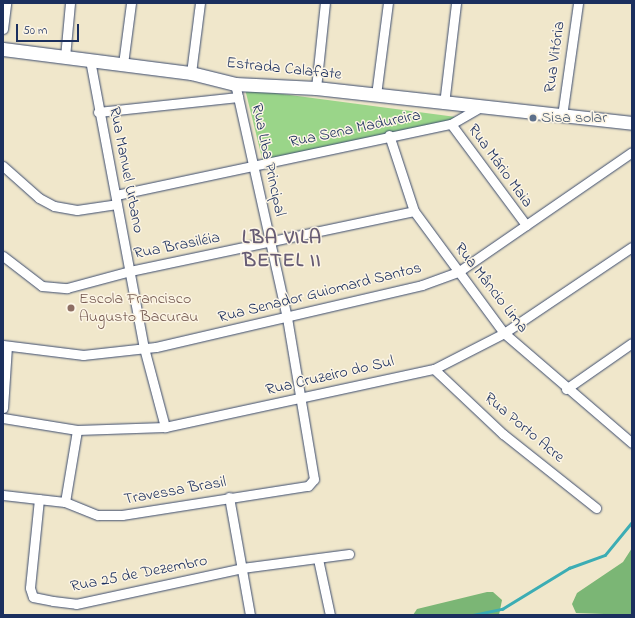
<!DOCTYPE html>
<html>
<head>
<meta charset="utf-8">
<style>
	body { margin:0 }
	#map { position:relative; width:635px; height:618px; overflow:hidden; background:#f0e7cb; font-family:"Indie Flower",sans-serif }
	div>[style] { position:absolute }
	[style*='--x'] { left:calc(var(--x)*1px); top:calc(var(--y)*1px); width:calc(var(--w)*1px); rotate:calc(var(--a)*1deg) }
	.green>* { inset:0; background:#9ad589 }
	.forest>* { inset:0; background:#7bb675 }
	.stream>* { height:2.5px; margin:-1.25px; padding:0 1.25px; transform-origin:1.25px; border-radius:1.25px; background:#3cadb4 }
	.roads { filter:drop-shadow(0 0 1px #3b4b6e) drop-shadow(0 0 1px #3b4b6e) }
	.street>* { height:9px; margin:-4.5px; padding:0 4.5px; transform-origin:4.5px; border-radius:4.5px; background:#fff }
	.secondary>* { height:13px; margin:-6.5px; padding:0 6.5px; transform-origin:6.5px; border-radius:6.5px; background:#fff }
	.dots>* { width:11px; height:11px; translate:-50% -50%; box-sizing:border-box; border:2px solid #fcf5e5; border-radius:50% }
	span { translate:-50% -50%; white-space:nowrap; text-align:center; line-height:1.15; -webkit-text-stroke:3px #fcf5e5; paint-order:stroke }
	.street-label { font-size:16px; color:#1b2f5e }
	.service-label { font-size:16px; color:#4e5e75 }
	.left { translate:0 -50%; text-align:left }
	.education-label { font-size:16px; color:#785e54 }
	.district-label { font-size:20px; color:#675c74; font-weight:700; letter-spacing:1px }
	.frame { position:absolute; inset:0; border:4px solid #1b2f5e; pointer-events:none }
	.scale { position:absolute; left:16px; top:24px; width:63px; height:18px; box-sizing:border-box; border:2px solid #1b2f5e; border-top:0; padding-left:5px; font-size:12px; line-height:14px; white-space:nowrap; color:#1b2f5e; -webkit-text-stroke:3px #fcf5e5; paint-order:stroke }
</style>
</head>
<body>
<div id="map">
	<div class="green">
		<i style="clip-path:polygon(245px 89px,456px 117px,447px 123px,263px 162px)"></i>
	</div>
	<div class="forest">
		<i style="clip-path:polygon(632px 548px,632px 615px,576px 613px,572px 604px,577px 593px,623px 562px)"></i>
		<i style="clip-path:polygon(487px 592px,493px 592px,502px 600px,499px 615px,413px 615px,417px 609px)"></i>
	</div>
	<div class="stream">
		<i style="--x:473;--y:615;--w:30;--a:-12"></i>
		<i style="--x:502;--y:609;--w:79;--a:-31.5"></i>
		<i style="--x:569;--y:568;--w:38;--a:-20"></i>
		<i style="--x:605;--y:555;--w:43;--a:-50.7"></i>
	</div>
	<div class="roads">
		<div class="street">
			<i style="--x:3;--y:29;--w:26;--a:-83"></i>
			<i style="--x:65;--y:57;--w:54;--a:-84.7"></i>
			<i style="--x:90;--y:60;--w:293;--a:79.4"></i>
			<i style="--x:144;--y:348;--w:82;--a:75.1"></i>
			<i style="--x:123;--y:64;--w:62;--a:-82.5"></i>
			<i style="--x:191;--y:73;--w:71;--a:-82.7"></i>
			<i style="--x:316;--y:88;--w:85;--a:-84"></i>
			<i style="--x:376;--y:95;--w:93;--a:-82.6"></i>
			<i style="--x:444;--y:104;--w:102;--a:-83.2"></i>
			<i style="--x:98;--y:112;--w:141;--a:-6.1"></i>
			<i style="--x:562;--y:116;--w:114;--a:-81.9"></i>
			<i style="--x:451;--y:124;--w:126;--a:53.4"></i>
			<i style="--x:389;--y:135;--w:80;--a:71.8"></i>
			<i style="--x:414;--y:211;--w:152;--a:53.6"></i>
			<i style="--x:504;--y:333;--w:169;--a:40.7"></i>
			<i style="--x:3;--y:166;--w:48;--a:41.6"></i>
			<i style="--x:39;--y:198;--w:17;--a:28"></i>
			<i style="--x:54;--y:206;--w:23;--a:10"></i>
			<i style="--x:77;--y:210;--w:40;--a:-8.5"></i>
			<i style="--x:116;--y:195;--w:342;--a:-12"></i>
			<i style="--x:451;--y:124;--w:34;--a:-30"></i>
			<i style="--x:3;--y:256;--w:49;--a:37.6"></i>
			<i style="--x:42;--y:286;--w:25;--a:5"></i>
			<i style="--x:67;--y:288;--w:65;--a:-15.1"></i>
			<i style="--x:130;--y:271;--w:290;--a:-11.9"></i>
			<i style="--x:3;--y:345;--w:81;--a:7.1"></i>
			<i style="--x:83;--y:355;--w:73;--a:-6.3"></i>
			<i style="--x:156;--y:347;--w:273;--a:-13.1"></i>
			<i style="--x:422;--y:285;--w:38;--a:-20"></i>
			<i style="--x:458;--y:272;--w:211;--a:-34.6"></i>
			<i style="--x:434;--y:369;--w:95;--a:43.3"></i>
			<i style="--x:503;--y:434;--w:119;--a:38.5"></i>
			<i style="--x:566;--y:389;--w:80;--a:-34.9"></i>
			<i style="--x:3;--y:408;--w:62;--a:-86.3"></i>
			<i style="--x:3;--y:418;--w:75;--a:9.2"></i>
			<i style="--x:77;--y:430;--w:88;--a:-2"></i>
			<i style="--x:165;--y:427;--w:275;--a:-12.2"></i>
			<i style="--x:434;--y:369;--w:79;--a:-27.2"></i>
			<i style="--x:504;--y:333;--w:154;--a:-33.9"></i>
			<i style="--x:3;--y:495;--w:62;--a:6.4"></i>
			<i style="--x:65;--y:502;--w:35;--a:22"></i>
			<i style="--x:98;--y:515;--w:24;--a:0"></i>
			<i style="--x:122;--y:515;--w:188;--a:-8.9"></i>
			<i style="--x:308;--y:486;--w:9;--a:-49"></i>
			<i style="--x:314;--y:479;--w:163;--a:-99.5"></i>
			<i style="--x:287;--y:318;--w:240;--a:-102.5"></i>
			<i style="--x:229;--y:497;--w:120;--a:79.9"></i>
			<i style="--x:39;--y:499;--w:89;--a:95.8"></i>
			<i style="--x:30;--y:588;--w:9;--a:72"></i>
			<i style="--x:33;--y:597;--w:20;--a:11"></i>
			<i style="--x:53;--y:601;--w:23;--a:7"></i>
			<i style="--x:76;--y:604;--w:170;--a:-12.2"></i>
			<i style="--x:242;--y:568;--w:108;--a:-7.5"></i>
			<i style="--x:65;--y:502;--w:73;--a:-80.5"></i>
			<i style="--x:318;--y:559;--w:57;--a:77.9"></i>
		</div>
		<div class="secondary">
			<i style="--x:3;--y:49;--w:190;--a:7.3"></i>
			<i style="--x:191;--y:73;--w:45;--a:14"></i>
			<i style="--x:235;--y:84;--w:81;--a:2.8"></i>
			<i style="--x:316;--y:88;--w:318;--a:6.3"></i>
		</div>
	</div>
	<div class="dots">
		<i style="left:533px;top:118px;background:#5c6f8a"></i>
		<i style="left:71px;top:308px;background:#8d6e63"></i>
	</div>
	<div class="street-label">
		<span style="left:555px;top:57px;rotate:-82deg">Rua Vitória</span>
		<span style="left:284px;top:69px;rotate:6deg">Estrada Calafate</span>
		<span style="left:355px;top:129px;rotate:-12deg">Rua Sena Madureira</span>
		<span style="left:268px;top:160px;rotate:78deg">Rua Liba Principal</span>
		<span style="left:500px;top:166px;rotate:54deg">Rua Mário Maia</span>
		<span style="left:126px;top:170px;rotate:79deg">Rua Manuel Urbano</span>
		<span style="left:177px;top:246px;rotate:-11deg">Rua Brasiléia</span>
		<span style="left:491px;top:288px;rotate:52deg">Rua Mâncio Lima</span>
		<span style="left:320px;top:293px;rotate:-14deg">Rua Senador Guiomard Santos</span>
		<span style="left:330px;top:376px;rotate:-13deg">Rua Cruzeiro do Sul</span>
		<span style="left:524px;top:428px;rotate:40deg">Rua Porto Acre</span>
		<span style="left:175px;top:491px;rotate:-10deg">Travessa Brasil</span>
		<span style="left:139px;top:574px;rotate:-11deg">Rua 25 de Dezembro</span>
	</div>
	<div class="service-label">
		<span class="left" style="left:541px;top:118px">Sisa solar</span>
	</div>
	<div class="education-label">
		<span class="left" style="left:79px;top:308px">Escola Francisco<br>Augusto Bacurau</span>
	</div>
	<div class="district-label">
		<span style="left:282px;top:250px">LBA VILA<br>BETEL II</span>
	</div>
	<div class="frame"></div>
	<div class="scale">50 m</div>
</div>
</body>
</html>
